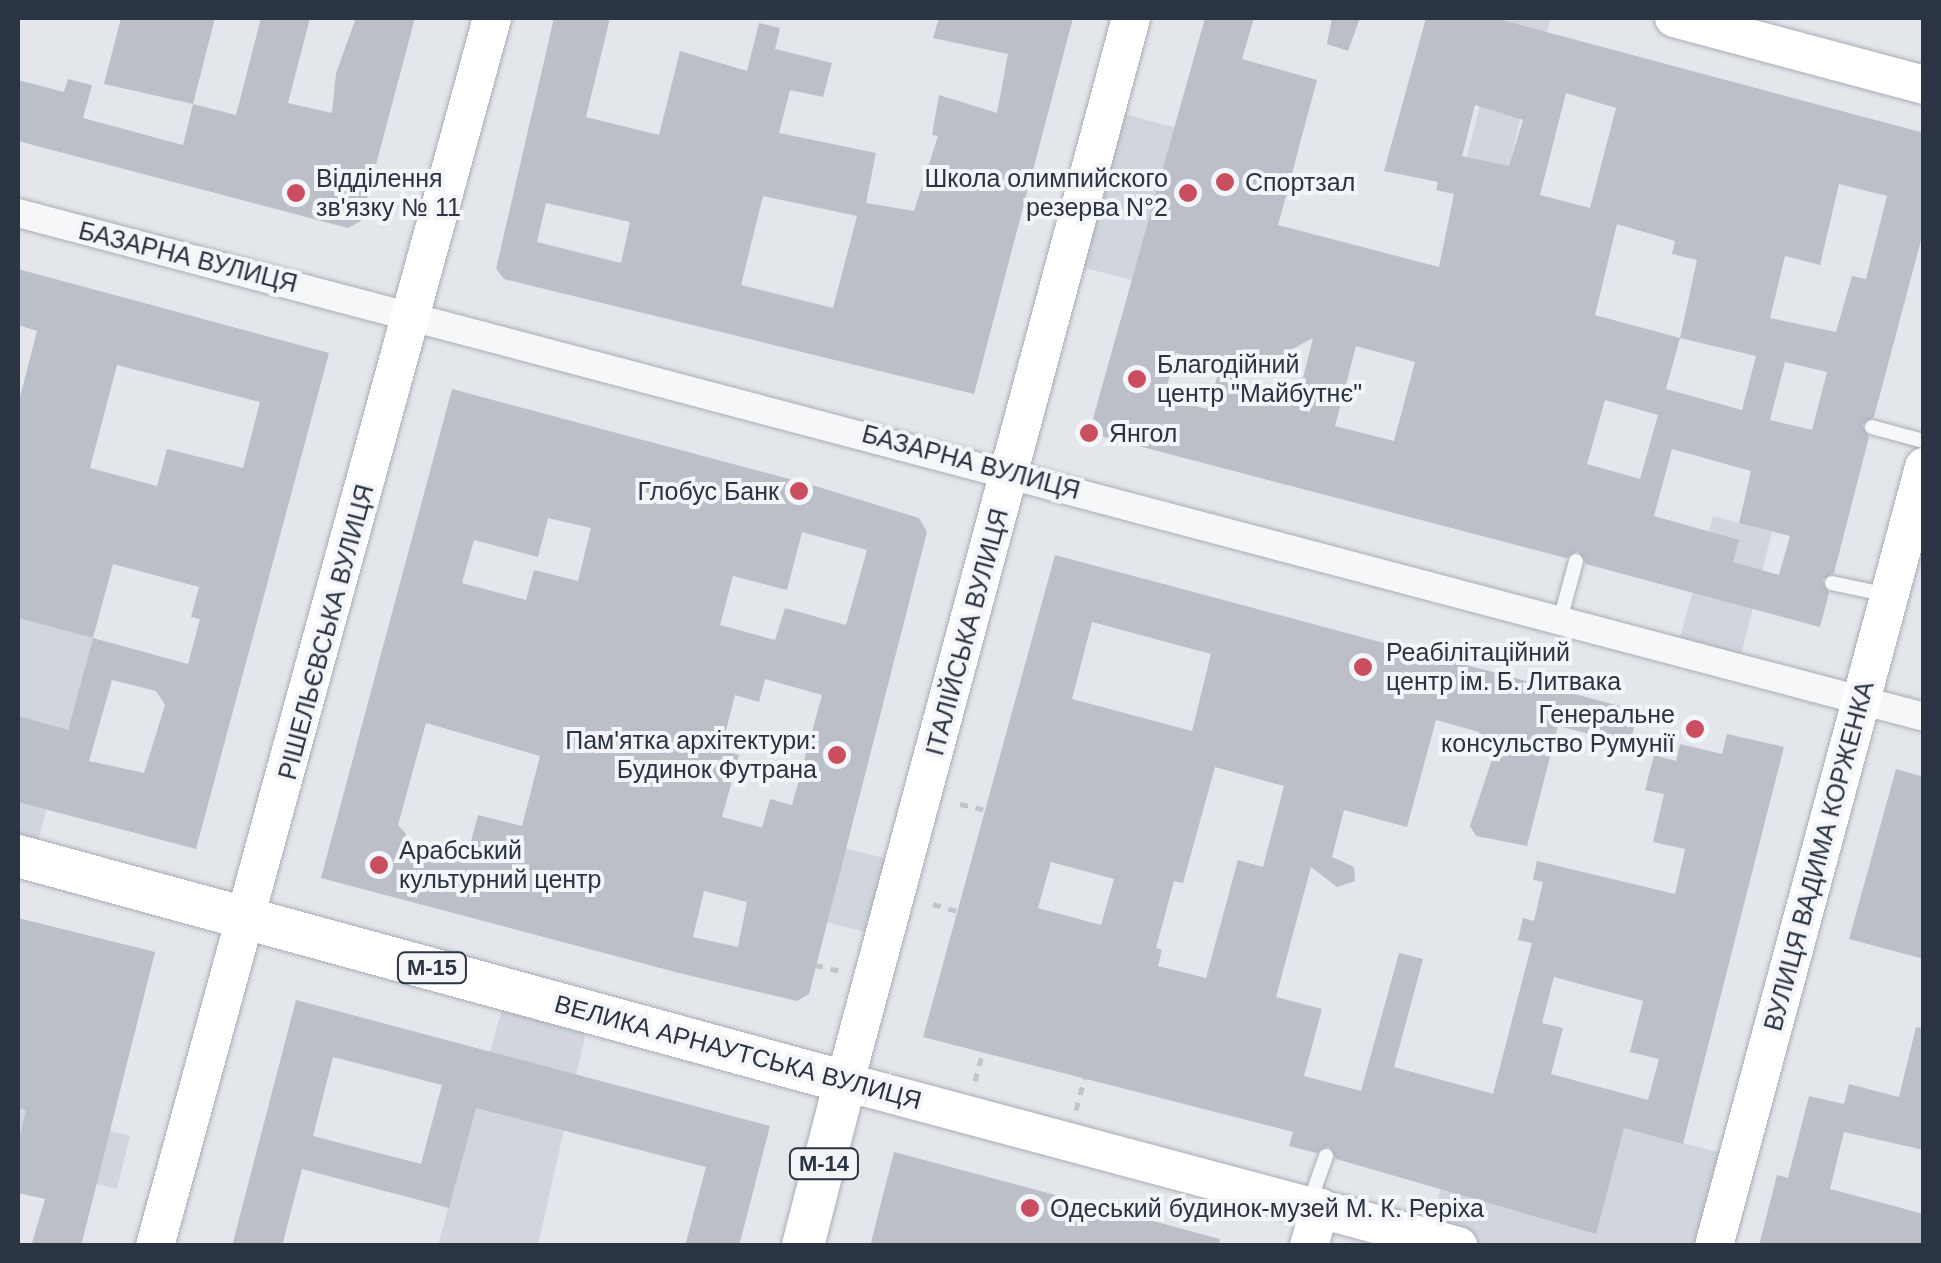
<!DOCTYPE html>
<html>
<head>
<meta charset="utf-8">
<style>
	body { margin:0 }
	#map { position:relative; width:1941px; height:1263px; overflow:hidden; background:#e3e6eb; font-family:Helvetica,sans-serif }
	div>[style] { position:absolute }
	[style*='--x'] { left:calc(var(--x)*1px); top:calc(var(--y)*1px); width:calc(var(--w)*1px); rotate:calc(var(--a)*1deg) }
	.built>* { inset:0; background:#d1d5dd }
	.building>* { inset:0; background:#bbbfc8 }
	.path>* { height:5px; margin-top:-2.5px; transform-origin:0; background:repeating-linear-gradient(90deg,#c1c4ca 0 8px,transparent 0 16px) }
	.roads { filter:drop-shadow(0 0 2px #a8adb5) drop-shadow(0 0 2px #a8adb5) }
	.lane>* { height:14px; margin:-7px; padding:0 7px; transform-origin:7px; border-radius:7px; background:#f6f7f9 }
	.street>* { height:28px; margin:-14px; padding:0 14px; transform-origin:14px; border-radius:14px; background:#f6f7f9 }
	.secondary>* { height:38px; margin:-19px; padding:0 19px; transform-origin:19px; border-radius:19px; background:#fff }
	.primary>* { height:42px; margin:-21px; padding:0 21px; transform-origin:21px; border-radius:21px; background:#fff }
	.dots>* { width:28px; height:28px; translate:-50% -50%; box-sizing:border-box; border:5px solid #f3f5f8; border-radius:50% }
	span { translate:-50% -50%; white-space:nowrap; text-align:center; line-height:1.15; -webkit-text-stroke:8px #f3f5f8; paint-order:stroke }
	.shield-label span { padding:2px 8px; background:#f3f5f8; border:2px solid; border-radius:8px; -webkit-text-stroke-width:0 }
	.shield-label { font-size:22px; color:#2b3443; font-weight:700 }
	.poi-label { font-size:25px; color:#2b3443 }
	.left { translate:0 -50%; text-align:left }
	.right { translate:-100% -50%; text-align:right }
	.street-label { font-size:25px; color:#2b3443 }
	.frame { position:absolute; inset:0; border:20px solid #2b3443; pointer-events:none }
</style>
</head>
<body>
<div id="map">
	<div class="built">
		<i style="clip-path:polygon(1502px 18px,1551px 18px,1520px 119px,1485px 277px,1439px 267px)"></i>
		<i style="clip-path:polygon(1113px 111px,1296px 160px,1278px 225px,1132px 280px,1069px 264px)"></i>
		<i style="clip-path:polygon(1713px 516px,1772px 532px,1739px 663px,1677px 649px)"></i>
		<i style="clip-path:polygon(18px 618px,93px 638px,34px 855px,18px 851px)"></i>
		<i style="clip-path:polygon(722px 817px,900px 862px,881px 936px,704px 891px)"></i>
		<i style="clip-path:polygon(507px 990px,590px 1014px,538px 1245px,438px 1246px)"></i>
		<i style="clip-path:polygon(1468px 1087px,1744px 1159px,1721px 1245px,1463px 1246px,1428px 1236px)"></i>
		<i style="clip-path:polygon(18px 1108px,130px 1136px,117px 1189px,18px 1164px)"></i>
	</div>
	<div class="building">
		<i style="clip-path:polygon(121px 18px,215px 18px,193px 104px,104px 84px)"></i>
		<i style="clip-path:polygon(261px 18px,310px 18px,288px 103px,332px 113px,336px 73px,356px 18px,415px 18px,361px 221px,348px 228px,18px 141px,18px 80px,64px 92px,68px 79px,92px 85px,83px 118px,183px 145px,193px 104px,236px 115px)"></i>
		<i style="clip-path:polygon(evenodd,554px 18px,610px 18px,586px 117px,659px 135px,680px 51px,747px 71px,759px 23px,780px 28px,775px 49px,832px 63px,823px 97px,790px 90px,779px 133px,876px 153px,866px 203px,914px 211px,938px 136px,932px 135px,939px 95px,997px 113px,1008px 54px,933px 38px,939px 18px,1073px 18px,974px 394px,504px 279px,496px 269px,554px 18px,763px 196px,857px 216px,833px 308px,741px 285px,763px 196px,554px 18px,546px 203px,630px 222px,621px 263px,537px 242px,546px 203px)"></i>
		<i style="clip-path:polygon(evenodd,1205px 18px,1254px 18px,1242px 59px,1317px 80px,1278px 225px,1439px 267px,1454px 194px,1436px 190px,1438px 182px,1384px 171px,1426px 18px,1494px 18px,1924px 133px,1924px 229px,1874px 417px,1862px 425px,1869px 437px,1834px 573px,1822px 580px,1829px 593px,1820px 627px,1586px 564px,1578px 551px,1566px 558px,1089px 433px,1205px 18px,1566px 93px,1616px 108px,1590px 208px,1540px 195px,1566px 93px,1205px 18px,1475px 105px,1523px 120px,1509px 166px,1462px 156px,1475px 105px,1205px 18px,1839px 184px,1887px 196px,1866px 279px,1852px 276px,1836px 332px,1770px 318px,1785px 256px,1820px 265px,1839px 184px,1205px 18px,1617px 224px,1675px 241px,1672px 254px,1697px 260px,1680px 338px,1595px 315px,1617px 224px,1205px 18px,1313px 338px,1297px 402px,1229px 383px,1313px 338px,1205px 18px,1680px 338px,1756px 356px,1742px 410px,1666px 389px,1680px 338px,1205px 18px,1356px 346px,1415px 362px,1394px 441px,1335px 426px,1356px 346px,1205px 18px,1176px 353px,1221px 365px,1207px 409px,1164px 397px,1176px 353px,1205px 18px,1785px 362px,1827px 372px,1812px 430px,1770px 420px,1785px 362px,1205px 18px,1605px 400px,1658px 415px,1640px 479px,1587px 464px,1605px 400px,1205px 18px,1672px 449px,1751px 471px,1739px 523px,1790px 536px,1779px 575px,1733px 562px,1739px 540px,1654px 516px,1672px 449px)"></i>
		<i style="clip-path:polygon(1332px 18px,1360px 18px,1348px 51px,1327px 44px)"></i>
		<i style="clip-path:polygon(evenodd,18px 269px,329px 353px,196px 849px,18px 802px,18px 716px,68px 730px,93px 638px,18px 618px,18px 405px,37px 331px,18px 325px,18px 269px,117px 365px,260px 402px,243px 468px,167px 449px,157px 486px,90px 468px,117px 365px,18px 269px,113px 564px,199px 587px,191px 617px,200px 619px,188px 664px,93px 638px,113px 564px,18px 269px,112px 680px,156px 691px,165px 705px,144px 773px,89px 761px,112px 680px)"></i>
		<i style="clip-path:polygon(evenodd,452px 389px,812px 485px,919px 518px,927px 532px,809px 994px,797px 1001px,683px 974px,321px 878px,452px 389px,548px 518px,591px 528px,578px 581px,534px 570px,526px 600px,462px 583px,474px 540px,538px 557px,548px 518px,452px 389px,802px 532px,867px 550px,846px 625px,785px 608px,775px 640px,720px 625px,733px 576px,787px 590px,802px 532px,452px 389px,765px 679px,822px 695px,792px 805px,770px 799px,762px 828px,722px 817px,739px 755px,721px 750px,735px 695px,759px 702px,765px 679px,452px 389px,426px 723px,540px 756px,522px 826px,478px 815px,466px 860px,416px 846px,398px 825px,426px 723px,452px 389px,704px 891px,747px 902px,738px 947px,693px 937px,704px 891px)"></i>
		<i style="clip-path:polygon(evenodd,1055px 555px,1638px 711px,1630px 744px,1558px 726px,1527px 846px,1476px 836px,1470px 826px,1496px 747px,1483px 743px,1479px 732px,1436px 720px,1407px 827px,1344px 810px,1332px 857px,1354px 867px,1355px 881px,1337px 887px,1311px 867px,1276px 997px,1322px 1009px,1304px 1076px,1361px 1091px,1399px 953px,1423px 959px,1394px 1067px,1493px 1094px,1532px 943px,1518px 940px,1523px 918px,1534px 921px,1543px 882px,1533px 880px,1537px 861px,1675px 894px,1685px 849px,1653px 842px,1664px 794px,1645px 790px,1654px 755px,1676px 761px,1680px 744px,1722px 754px,1727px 734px,1784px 747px,1683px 1144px,1624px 1128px,1596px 1234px,1336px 1159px,1329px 1146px,1316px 1153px,1289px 1146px,1293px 1132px,923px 1037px,1055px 555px,1092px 622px,1211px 654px,1192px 731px,1072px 699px,1092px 622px,1055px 555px,1215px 767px,1284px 786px,1263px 867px,1238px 860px,1206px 978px,1158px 966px,1162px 950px,1156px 948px,1174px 881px,1183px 883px,1215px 767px,1055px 555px,1051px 862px,1114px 879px,1101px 925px,1038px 908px,1051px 862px,1055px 555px,1554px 977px,1643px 1001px,1630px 1052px,1659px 1059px,1648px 1100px,1551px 1074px,1563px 1028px,1542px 1023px,1554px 977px)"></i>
		<i style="clip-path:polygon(1896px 769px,1924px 777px,1924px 959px,1849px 939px)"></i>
		<i style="clip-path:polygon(18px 918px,155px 952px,81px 1246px,31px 1246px,45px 1199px,18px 1193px,18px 1145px,26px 1110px,18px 1108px)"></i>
		<i style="clip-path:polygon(evenodd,296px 1000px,770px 1126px,739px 1246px,685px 1246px,706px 1167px,476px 1108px,449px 1208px,302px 1169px,282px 1246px,232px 1246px,296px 1000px,333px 1057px,442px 1085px,421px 1164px,313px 1136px,333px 1057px)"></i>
		<i style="clip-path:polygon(1916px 1027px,1924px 1028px,1924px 1150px,1844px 1132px,1830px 1189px,1924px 1214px,1924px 1246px,1759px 1246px,1777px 1175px,1788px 1178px,1809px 1096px,1844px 1104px,1849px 1084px,1899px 1097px)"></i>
		<i style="clip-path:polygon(894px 1152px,1220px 1239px,1219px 1246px,870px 1246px)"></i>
	</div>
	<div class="path">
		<i style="--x:960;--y:804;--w:26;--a:13"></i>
		<i style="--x:933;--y:904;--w:26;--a:16"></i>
		<i style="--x:815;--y:965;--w:32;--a:13"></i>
		<i style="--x:975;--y:1081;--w:30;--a:-75"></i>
		<i style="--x:1076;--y:1110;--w:34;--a:-75"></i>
	</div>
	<div class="roads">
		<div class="lane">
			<i style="--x:1872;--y:427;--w:54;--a:15.1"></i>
			<i style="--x:1832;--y:583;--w:57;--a:12.1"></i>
			<i style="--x:1560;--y:620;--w:61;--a:-74.8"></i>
			<i style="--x:1309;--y:1204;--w:51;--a:-70.5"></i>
		</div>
		<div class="street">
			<i style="--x:18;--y:213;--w:1972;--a:14.81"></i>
		</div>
		<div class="secondary">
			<i style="--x:1131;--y:18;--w:1102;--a:105.05"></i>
			<i style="--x:845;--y:1082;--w:635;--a:14.98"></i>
			<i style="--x:1674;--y:18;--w:259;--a:15"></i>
			<i style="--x:155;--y:1246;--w:1273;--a:-74.65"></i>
			<i style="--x:1309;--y:1246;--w:40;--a:-74"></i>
			<i style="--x:1714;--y:1246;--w:807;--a:-74.91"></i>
		</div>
		<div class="primary">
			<i style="--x:18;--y:856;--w:857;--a:15.28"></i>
			<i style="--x:845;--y:1082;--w:169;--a:104.4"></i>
		</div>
	</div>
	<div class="dots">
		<i style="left:1225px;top:182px;background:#ca4e60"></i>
		<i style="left:296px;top:193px;background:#ca4e60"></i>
		<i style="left:1188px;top:193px;background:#ca4e60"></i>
		<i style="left:1137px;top:379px;background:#ca4e60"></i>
		<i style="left:1089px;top:433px;background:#ca4e60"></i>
		<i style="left:799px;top:491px;background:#ca4e60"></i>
		<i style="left:1363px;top:667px;background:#ca4e60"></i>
		<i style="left:1695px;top:729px;background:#ca4e60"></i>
		<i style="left:837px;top:755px;background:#ca4e60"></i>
		<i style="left:379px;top:865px;background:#ca4e60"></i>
		<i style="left:1030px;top:1208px;background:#ca4e60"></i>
	</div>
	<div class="shield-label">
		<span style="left:432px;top:968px">М-15</span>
		<span style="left:824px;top:1164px">М-14</span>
	</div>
	<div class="poi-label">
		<span class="left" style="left:316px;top:193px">Відділення<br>зв'язку № 11</span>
		<span class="right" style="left:1168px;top:193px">Школа олимпийского<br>резерва N°2</span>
		<span class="left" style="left:1245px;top:182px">Спортзал</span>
		<span class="left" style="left:1157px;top:379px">Благодійний<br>центр "Майбутнє"</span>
		<span class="left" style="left:1109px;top:433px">Янгол</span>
		<span class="right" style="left:779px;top:491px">Глобус Банк</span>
		<span class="left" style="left:1386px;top:667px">Реабілітаційний<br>центр ім. Б. Литвака</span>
		<span class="right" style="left:1675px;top:729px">Генеральне<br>консульство Румунії</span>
		<span class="right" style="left:817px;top:755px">Пам'ятка архітектури:<br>Будинок Футрана</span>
		<span class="left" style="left:399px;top:865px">Арабський<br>культурний центр</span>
		<span class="left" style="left:1050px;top:1208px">Одеський будинок-музей М. К. Реріха</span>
	</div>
	<div class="street-label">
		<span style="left:188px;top:257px;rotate:14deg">БАЗАРНА ВУЛИЦЯ</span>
		<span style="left:971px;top:462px;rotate:15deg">БАЗАРНА ВУЛИЦЯ</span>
		<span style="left:326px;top:632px;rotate:-75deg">РІШЕЛЬЄВСЬКА ВУЛИЦЯ</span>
		<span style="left:967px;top:632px;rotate:-75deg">ІТАЛІЙСЬКА ВУЛИЦЯ</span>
		<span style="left:1819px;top:856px;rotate:-75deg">ВУЛИЦЯ ВАДИМА КОРЖЕНКА</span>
		<span style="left:738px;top:1052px;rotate:15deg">ВЕЛИКА АРНАУТСЬКА ВУЛИЦЯ</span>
	</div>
	<div class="frame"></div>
</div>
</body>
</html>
